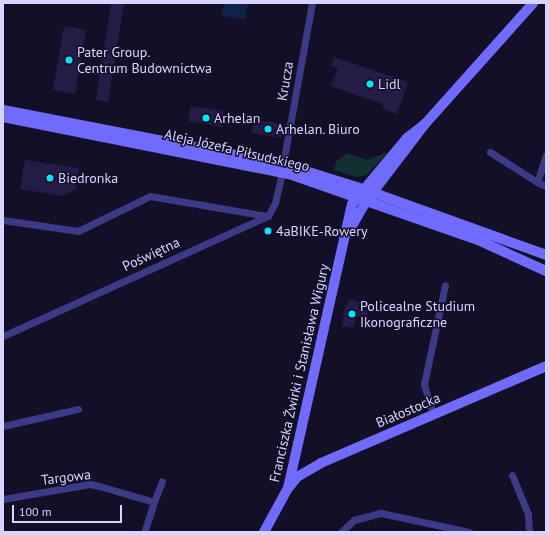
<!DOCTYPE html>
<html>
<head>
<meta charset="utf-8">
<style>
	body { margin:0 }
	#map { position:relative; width:549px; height:535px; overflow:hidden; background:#130f26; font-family:"PT Sans",sans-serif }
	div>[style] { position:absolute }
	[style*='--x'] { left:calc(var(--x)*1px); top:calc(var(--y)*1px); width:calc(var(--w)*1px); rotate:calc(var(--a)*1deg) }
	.green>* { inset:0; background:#12302f }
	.water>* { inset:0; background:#0c2248 }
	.building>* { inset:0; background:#241b47 }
	.street>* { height:7px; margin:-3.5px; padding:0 3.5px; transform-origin:3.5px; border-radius:3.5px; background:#3d3a85 }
	.secondary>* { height:10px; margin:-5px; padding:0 5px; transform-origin:5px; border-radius:5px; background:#6f6bff }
	.dots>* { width:11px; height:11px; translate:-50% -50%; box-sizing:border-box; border:2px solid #130f26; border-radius:50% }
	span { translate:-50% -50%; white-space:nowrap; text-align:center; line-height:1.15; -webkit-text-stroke:3px #130f26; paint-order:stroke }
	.poi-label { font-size:14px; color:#d9d4ff }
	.left { translate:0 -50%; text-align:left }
	.street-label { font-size:14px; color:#d9d4ff }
	.frame { position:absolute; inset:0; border:4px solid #d9d4ff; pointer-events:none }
	.scale { position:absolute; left:12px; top:505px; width:110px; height:18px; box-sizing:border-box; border:2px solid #d9d4ff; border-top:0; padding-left:5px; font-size:12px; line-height:14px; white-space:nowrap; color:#d9d4ff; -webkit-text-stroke:3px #130f26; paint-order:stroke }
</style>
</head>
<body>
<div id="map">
	<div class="green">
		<i style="clip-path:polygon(388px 152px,367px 175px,356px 177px,334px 170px,336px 161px,348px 153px,367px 160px)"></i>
	</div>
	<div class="water">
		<i style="clip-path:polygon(224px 3px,248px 3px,245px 19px,221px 16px)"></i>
	</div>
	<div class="building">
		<i style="clip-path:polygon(111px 3px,124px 3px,108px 102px,96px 100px)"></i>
		<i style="clip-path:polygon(64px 26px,86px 30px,75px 94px,53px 90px)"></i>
		<i style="clip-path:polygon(334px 57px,408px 82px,397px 114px,382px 109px,383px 104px,331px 86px,338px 68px,331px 66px)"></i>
		<i style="clip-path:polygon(191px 106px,223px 111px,222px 127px,188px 121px)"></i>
		<i style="clip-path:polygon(254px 119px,284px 125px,282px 138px,252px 133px)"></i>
		<i style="clip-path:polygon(25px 160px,79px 168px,76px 189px,63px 196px,20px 189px)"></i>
		<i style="clip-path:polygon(349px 299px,360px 302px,358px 308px,368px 311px,366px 318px,356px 316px,353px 328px,342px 326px,345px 305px,347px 306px)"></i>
	</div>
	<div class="street">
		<i style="--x:490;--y:152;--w:56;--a:32.6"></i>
		<i style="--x:546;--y:155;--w:28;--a:108"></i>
		<i style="--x:537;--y:182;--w:10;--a:24"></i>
		<i style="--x:283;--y:164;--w:164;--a:-79.8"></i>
		<i style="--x:3;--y:220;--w:76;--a:8.3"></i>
		<i style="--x:78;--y:231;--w:80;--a:-25.9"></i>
		<i style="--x:150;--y:196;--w:119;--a:9.7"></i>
		<i style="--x:3;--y:336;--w:291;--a:-24.4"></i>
		<i style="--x:268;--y:216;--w:15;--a:-62"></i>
		<i style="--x:275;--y:203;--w:32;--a:-77"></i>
		<i style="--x:433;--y:414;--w:31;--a:-107"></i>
		<i style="--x:424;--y:384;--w:101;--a:-78"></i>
		<i style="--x:3;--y:426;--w:77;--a:-12.8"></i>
		<i style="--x:512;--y:475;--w:42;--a:67.7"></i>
		<i style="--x:528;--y:514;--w:18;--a:87"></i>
		<i style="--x:3;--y:499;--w:88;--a:-9.8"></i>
		<i style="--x:90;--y:484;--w:9;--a:13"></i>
		<i style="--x:99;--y:486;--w:57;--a:16.2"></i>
		<i style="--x:154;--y:502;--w:32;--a:108"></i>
		<i style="--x:154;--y:502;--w:22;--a:-69"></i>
		<i style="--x:341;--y:532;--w:18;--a:-43"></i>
		<i style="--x:354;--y:520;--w:28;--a:-15"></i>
		<i style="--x:381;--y:513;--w:90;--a:12.2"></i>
	</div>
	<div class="secondary">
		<i style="--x:3;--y:110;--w:285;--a:10.9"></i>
		<i style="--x:283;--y:164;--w:84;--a:17.4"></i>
		<i style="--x:363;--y:189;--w:195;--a:19.8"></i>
		<i style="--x:3;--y:117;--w:295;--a:11.3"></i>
		<i style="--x:292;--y:175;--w:197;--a:19.3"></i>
		<i style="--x:478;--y:240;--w:75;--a:24.5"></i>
		<i style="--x:349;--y:231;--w:36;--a:-60"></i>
		<i style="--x:367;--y:200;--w:96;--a:-52.7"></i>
		<i style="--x:425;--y:124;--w:162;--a:-48.2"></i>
		<i style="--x:289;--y:487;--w:13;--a:-51"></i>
		<i style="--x:297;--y:477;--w:28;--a:-30"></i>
		<i style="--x:321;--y:463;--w:245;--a:-23.3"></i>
		<i style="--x:264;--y:532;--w:50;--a:-61.4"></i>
		<i style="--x:288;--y:488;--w:291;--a:-77.3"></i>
		<i style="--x:352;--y:204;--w:86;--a:-50.2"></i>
		<i style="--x:407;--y:138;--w:23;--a:-38"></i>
	</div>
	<div class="dots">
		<i style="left:69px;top:60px;background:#00e5ff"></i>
		<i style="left:370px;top:84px;background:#00e5ff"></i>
		<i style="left:206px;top:118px;background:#00e5ff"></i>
		<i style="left:268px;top:129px;background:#00e5ff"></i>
		<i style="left:50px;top:178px;background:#00e5ff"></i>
		<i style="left:268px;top:231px;background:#00e5ff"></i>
		<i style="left:352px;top:314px;background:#00e5ff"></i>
	</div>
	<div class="poi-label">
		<span class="left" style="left:77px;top:60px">Pater Group.<br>Centrum Budownictwa</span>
		<span class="left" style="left:378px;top:84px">Lidl</span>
		<span class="left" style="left:214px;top:118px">Arhelan</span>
		<span class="left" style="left:276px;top:129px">Arhelan. Biuro</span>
		<span class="left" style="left:58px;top:178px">Biedronka</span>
		<span class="left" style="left:276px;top:231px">4aBIKE-Rowery</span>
		<span class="left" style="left:360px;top:314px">Policealne Studium<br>Ikonograficzne</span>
	</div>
	<div class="street-label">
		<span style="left:285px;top:81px;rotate:-80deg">Krucza</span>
		<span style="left:237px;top:150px;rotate:13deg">Aleja Józefa Piłsudskiego</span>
		<span style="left:151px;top:254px;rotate:-25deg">Poświętna</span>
		<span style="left:299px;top:373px;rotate:-77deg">Franciszka Żwirki i Stanisława Wigury</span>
		<span style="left:408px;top:410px;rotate:-23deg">Białostocka</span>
		<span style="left:66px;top:477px;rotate:-7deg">Targowa</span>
	</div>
	<div class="frame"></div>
	<div class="scale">100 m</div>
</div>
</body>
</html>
